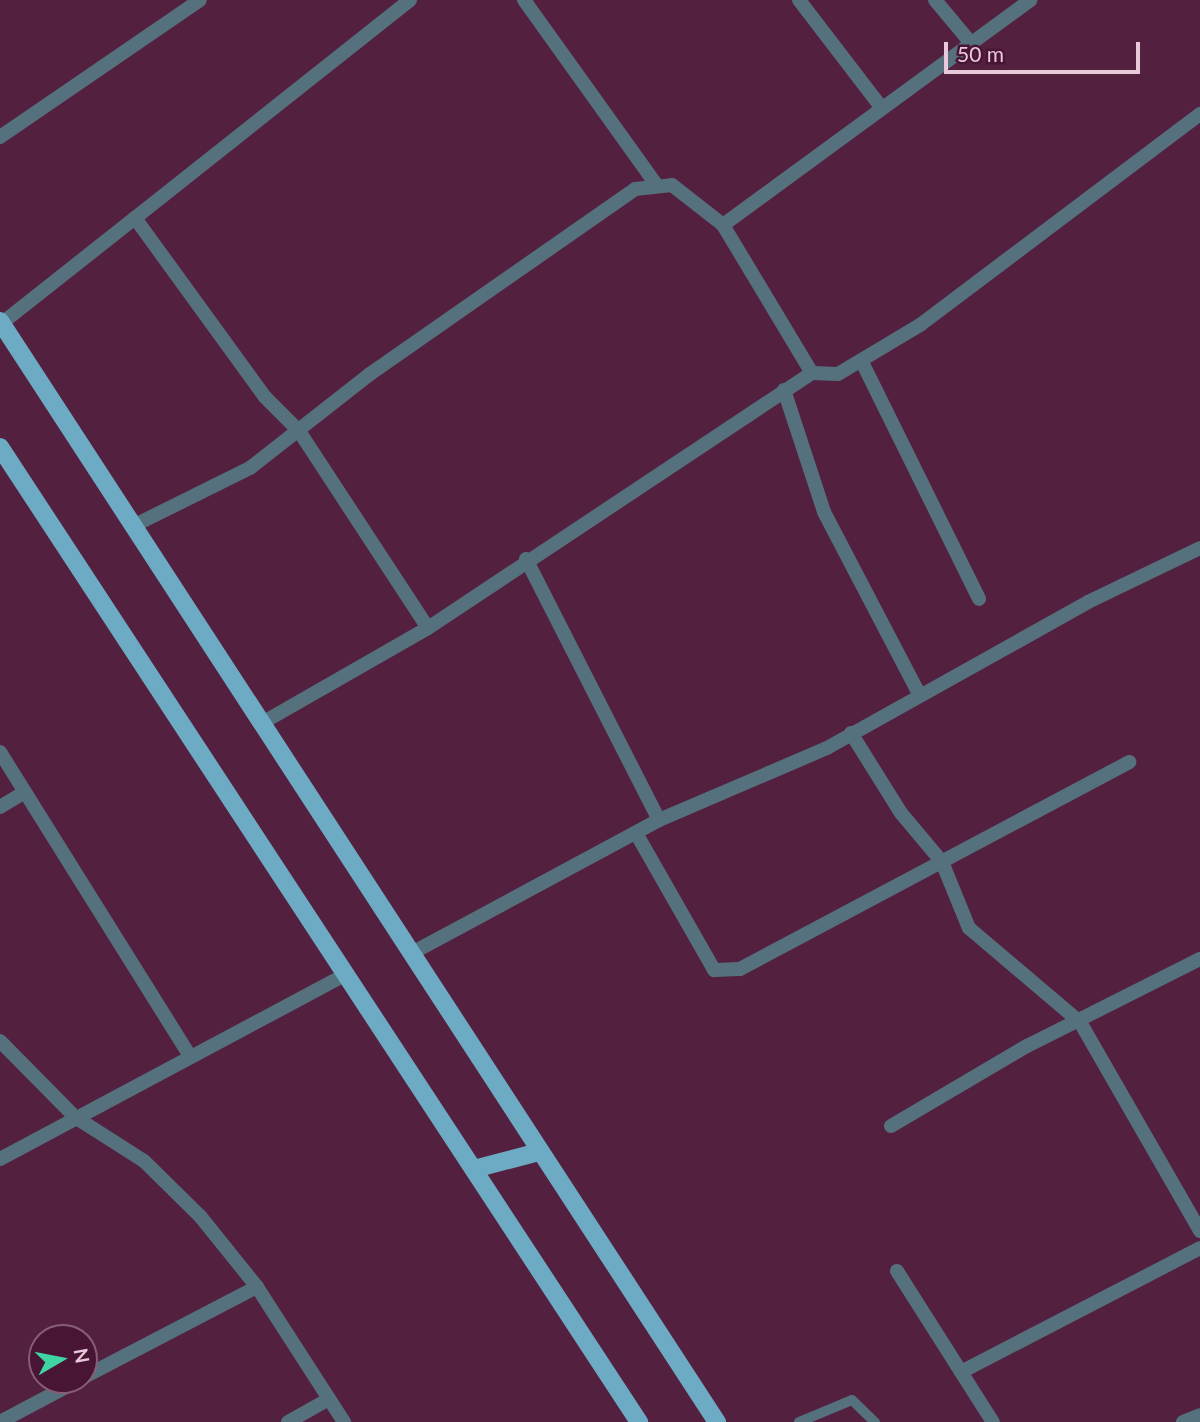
<!DOCTYPE html>
<html>
<head>
<meta charset="utf-8">
<style>
	body { margin:0 }
	#map { position:relative; width:1200px; height:1422px; overflow:hidden; background:#54203f; font-family:Lato,sans-serif }
	div>[style] { position:absolute }
	[style*='--x'] { left:calc(var(--x)*1px); top:calc(var(--y)*1px); width:calc(var(--w)*1px); rotate:calc(var(--a)*1deg) }
	.lane>* { height:10px; margin:-5px; padding:0 5px; transform-origin:5px; border-radius:5px; background:#54717d }
	.street>* { height:14px; margin:-7px; padding:0 7px; transform-origin:7px; border-radius:7px; background:#54717d }
	.primary>* { height:18px; margin:-9px; padding:0 9px; transform-origin:9px; border-radius:9px; background:#6dabc4 }
	span { translate:-50% -50%; white-space:nowrap; text-align:center; line-height:1.15; -webkit-text-stroke:7px #481535; paint-order:stroke }
	.north { position:absolute; left:28px; top:1324px; width:70px; height:70px; box-sizing:border-box; background:#481535; border:2px solid #885d77; border-radius:50%; rotate:80deg; font-size:19px; font-weight:700; line-height:28px; text-align:center; color:#e9c8d9 }
	.north::after { content:''; display:block; margin:auto; width:24px; height:32px; background:#3fd4a2; clip-path:polygon(50% 0,100% 100%,50% 72%,0 100%) }
	.scale { position:absolute; left:944px; top:42px; width:196px; height:32px; box-sizing:border-box; border:4px solid #e9c8d9; border-top:0; padding-left:9px; font-size:21px; line-height:24px; white-space:nowrap; color:#e9c8d9; -webkit-text-stroke:5px #481535; paint-order:stroke }
</style>
</head>
<body>
<div id="map">
	<div class="lane">
		<i style="--x:799;--y:1422;--w:57;--a:-22.5"></i>
		<i style="--x:852;--y:1400;--w:32;--a:44"></i>
	</div>
	<div class="street">
		<i style="--x:524;--y:0;--w:225;--a:54.4"></i>
		<i style="--x:799;--y:0;--w:136;--a:52.5"></i>
		<i style="--x:935;--y:0;--w:56;--a:50.1"></i>
		<i style="--x:0;--y:137;--w:242;--a:-34.4"></i>
		<i style="--x:135;--y:218;--w:351;--a:-38.4"></i>
		<i style="--x:723;--y:225;--w:381;--a:-36.2"></i>
		<i style="--x:2;--y:323;--w:169;--a:-38.3"></i>
		<i style="--x:135;--y:218;--w:221;--a:54"></i>
		<i style="--x:265;--y:397;--w:48;--a:45"></i>
		<i style="--x:299;--y:431;--w:235;--a:56.8"></i>
		<i style="--x:863;--y:364;--w:262;--a:63.7"></i>
		<i style="--x:784;--y:390;--w:128;--a:71.8"></i>
		<i style="--x:824;--y:512;--w:205;--a:62.4"></i>
		<i style="--x:133;--y:526;--w:131;--a:-26.4"></i>
		<i style="--x:250;--y:468;--w:152;--a:-38.1"></i>
		<i style="--x:370;--y:374;--w:323;--a:-34.9"></i>
		<i style="--x:635;--y:189;--w:37;--a:-6"></i>
		<i style="--x:672;--y:185;--w:65;--a:38.1"></i>
		<i style="--x:723;--y:225;--w:173;--a:59"></i>
		<i style="--x:812;--y:373;--w:26;--a:2"></i>
		<i style="--x:838;--y:374;--w:96;--a:-30.9"></i>
		<i style="--x:920;--y:325;--w:351;--a:-37"></i>
		<i style="--x:526;--y:559;--w:293;--a:63"></i>
		<i style="--x:262;--y:723;--w:191;--a:-29.8"></i>
		<i style="--x:428;--y:628;--w:461;--a:-33.6"></i>
		<i style="--x:851;--y:733;--w:94;--a:58"></i>
		<i style="--x:901;--y:813;--w:64;--a:50.1"></i>
		<i style="--x:942;--y:862;--w:71;--a:67.8"></i>
		<i style="--x:969;--y:928;--w:145;--a:40.3"></i>
		<i style="--x:1080;--y:1022;--w:241;--a:60.1"></i>
		<i style="--x:0;--y:752;--w:358;--a:58"></i>
		<i style="--x:0;--y:807;--w:29;--a:-31"></i>
		<i style="--x:636;--y:833;--w:158;--a:60.3"></i>
		<i style="--x:714;--y:970;--w:26;--a:-2"></i>
		<i style="--x:740;--y:969;--w:441;--a:-28"></i>
		<i style="--x:412;--y:953;--w:281;--a:-28.3"></i>
		<i style="--x:659;--y:820;--w:183;--a:-23.2"></i>
		<i style="--x:827;--y:748;--w:299;--a:-29.2"></i>
		<i style="--x:1088;--y:602;--w:124;--a:-25.7"></i>
		<i style="--x:0;--y:1041;--w:107;--a:45.4"></i>
		<i style="--x:75;--y:1117;--w:82;--a:32.5"></i>
		<i style="--x:144;--y:1161;--w:78;--a:44.5"></i>
		<i style="--x:200;--y:1216;--w:91;--a:51.2"></i>
		<i style="--x:257;--y:1287;--w:161;--a:57.2"></i>
		<i style="--x:891;--y:1126;--w:158;--a:-30.5"></i>
		<i style="--x:1027;--y:1046;--w:194;--a:-26.7"></i>
		<i style="--x:0;--y:1159;--w:392;--a:-28.1"></i>
		<i style="--x:897;--y:1271;--w:179;--a:57.6"></i>
		<i style="--x:961;--y:1372;--w:269;--a:-27.4"></i>
		<i style="--x:84;--y:1377;--w:195;--a:-27.5"></i>
		<i style="--x:0;--y:1422;--w:89;--a:-28"></i>
		<i style="--x:288;--y:1422;--w:47;--a:-29.3"></i>
		<i style="--x:1183;--y:1422;--w:18;--a:-22"></i>
	</div>
	<div class="primary">
		<i style="--x:0;--y:321;--w:1314;--a:56.93"></i>
		<i style="--x:0;--y:447;--w:1166;--a:56.76"></i>
		<i style="--x:474;--y:1169;--w:67;--a:-14.7"></i>
	</div>
	<div class="north">N</div>
	<div class="scale">50 m</div>
</div>
</body>
</html>
